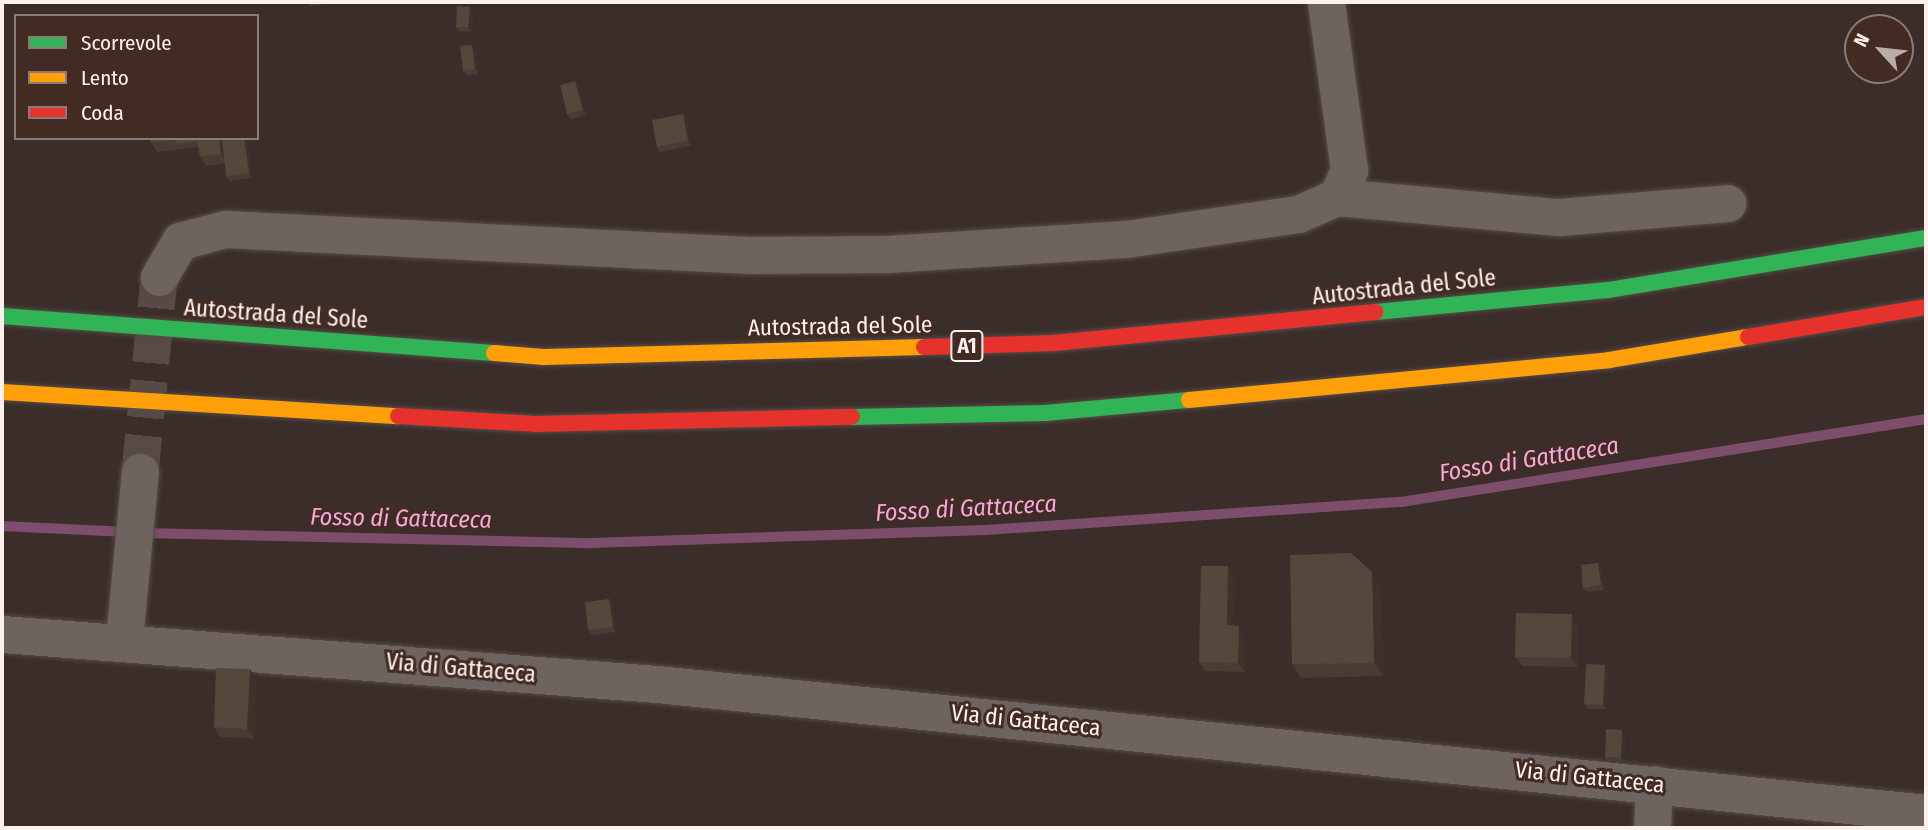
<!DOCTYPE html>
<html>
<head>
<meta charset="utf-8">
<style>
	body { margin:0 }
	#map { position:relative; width:1928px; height:830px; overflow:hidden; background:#3b2e2a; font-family:"Fira Sans Condensed",sans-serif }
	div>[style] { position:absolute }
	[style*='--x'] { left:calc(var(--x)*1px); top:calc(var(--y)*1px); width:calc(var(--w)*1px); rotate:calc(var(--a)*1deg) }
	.stream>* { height:10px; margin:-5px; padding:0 5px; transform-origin:5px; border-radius:5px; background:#7d4e6c }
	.street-tunnel>* { height:37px; margin-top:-18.5px; transform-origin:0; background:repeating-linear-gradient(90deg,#584b47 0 37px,transparent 0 55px) }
	.roads { filter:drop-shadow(0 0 2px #564b47) drop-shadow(0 0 2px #564b47) }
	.street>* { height:37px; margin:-18.5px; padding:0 18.5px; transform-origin:18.5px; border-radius:18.5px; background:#6d6460 }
	.fast>* { height:16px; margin:-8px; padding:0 8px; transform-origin:8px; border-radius:8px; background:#30b455 }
	.slow>* { height:16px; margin:-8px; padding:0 8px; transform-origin:8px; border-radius:8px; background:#ff9f0a }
	.jam>* { height:16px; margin:-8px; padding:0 8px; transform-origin:8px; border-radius:8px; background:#e5322d }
	.wall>* { inset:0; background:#483d34 }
	.shaded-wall>* { inset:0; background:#3b322a }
	.building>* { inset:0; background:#54473c }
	span { translate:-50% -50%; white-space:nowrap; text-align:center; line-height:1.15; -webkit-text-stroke:6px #422b23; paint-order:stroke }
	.shield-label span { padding:2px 5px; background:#422b23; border:2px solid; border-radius:5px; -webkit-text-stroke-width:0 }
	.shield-label { font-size:21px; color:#fef1ed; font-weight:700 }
	.street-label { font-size:23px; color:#fef1ed }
	.water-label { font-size:24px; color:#f5a8dc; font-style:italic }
	.frame { position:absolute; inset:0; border:4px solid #fef1ed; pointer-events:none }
	.legend { position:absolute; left:14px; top:14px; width:245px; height:126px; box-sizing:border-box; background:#422b23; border:2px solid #8d7a74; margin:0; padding:9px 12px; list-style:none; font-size:21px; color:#fef1ed }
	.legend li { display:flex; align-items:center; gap:14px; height:35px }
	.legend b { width:35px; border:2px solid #8d7a74 }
	.north { position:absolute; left:1844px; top:14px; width:70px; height:70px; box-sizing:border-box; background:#422b23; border:2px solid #8d7a74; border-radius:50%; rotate:297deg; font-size:19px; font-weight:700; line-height:28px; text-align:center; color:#fef1ed }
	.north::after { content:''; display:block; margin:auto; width:24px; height:32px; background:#baada9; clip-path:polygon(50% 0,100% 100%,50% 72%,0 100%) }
</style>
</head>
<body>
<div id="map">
	<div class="stream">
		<i style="--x:2;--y:526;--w:125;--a:2.7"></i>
		<i style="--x:143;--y:533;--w:448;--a:1.3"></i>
		<i style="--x:591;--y:543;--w:395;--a:-1.9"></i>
		<i style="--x:986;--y:530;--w:416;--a:-3.9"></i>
		<i style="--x:1401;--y:502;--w:532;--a:-8.98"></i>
	</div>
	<div class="street-tunnel">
		<i style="--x:140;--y:472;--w:196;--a:-84.4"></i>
	</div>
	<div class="roads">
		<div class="street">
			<i style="--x:1337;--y:197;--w:222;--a:5.2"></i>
			<i style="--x:1558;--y:217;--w:170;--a:-4.7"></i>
			<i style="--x:159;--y:277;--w:42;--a:-59.7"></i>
			<i style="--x:180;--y:241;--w:47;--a:-14.9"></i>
			<i style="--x:225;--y:229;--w:526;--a:2.84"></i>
			<i style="--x:750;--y:255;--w:137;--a:-0.4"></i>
			<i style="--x:887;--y:254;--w:239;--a:-3.6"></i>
			<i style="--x:1126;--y:239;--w:174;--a:-8.3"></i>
			<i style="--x:1298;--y:214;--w:43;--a:-23.6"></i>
			<i style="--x:1337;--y:197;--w:30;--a:-66"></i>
			<i style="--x:1349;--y:170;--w:170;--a:-97.8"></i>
			<i style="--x:2;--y:634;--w:657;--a:4.37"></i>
			<i style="--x:657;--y:684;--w:1276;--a:5.8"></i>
			<i style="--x:124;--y:640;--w:169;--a:-84.6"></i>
			<i style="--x:1652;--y:828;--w:44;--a:-87.4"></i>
		</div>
		<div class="fast">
			<i style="--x:1376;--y:312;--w:233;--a:-5.4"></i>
			<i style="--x:1608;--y:290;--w:322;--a:-9.3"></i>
			<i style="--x:2;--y:316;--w:493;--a:4.3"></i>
			<i style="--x:852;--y:417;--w:193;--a:-1.2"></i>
			<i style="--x:1045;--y:413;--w:145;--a:-5.2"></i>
		</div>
		<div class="slow">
			<i style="--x:494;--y:353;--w:50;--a:4.6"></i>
			<i style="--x:544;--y:357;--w:380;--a:-1.5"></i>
			<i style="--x:2;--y:392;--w:397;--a:3.5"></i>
			<i style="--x:1189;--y:400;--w:422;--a:-5.4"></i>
			<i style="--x:1609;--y:360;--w:141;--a:-9.4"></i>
		</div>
		<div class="jam">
			<i style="--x:1748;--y:337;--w:181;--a:-9.6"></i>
			<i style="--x:924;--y:347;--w:130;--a:-1.8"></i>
			<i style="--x:1054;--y:343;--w:323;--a:-5.5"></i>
			<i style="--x:398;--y:416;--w:137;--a:3.3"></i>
			<i style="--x:535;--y:424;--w:317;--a:-1.3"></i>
		</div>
	</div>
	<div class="wall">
		<i style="clip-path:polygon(308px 2px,339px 2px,311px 6px)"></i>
		<i style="clip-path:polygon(470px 7px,473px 12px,472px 32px,459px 31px,456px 27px)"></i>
		<i style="clip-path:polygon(476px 50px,479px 74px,467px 75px,463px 71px)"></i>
		<i style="clip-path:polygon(578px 86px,586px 115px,571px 119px,567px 114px)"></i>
		<i style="clip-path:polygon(683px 114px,686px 119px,691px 146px,660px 152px,657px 147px)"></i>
		<i style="clip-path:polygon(150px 138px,247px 138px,252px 178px,230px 181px,226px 176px,225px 163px,206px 166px,200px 156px,198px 147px,157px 152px,151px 142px)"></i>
		<i style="clip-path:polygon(1601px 567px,1604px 590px,1587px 592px,1583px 588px)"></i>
		<i style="clip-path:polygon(1235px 576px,1233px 625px,1245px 635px,1245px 672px,1205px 671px,1199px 662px)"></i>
		<i style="clip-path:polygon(1381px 585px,1383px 676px,1301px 678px,1292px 664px)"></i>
		<i style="clip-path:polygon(609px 599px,613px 604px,616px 632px,592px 635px,588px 630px)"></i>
		<i style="clip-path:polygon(1578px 624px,1578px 667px,1522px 666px,1515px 657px)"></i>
		<i style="clip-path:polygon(1605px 665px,1608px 670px,1606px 709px,1587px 709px,1584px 704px)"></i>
		<i style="clip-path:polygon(256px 679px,254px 738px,220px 737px,214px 727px)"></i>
		<i style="clip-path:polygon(1625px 734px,1624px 762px,1608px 761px,1605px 757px)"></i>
	</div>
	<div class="shaded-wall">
		<i style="clip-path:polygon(470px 7px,473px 12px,472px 32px,468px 27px)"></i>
		<i style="clip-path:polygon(472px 45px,476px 50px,479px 74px,475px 69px)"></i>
		<i style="clip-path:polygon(575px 81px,578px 86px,586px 115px,583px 110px)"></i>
		<i style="clip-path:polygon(683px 114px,686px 119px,691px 146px,688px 141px)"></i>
		<i style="clip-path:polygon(219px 138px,224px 138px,227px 163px,221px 154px)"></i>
		<i style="clip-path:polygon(244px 138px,247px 138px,252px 178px,249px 173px)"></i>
		<i style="clip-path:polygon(1598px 563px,1601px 567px,1604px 590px,1601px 585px)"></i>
		<i style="clip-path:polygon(1228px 566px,1235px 576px,1233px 635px,1227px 625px)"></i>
		<i style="clip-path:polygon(1372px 572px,1381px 585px,1383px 676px,1374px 663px)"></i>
		<i style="clip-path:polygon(609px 599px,613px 604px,616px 632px,613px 627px)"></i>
		<i style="clip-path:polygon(1572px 614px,1578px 624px,1578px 667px,1571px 658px)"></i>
		<i style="clip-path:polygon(1239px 626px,1245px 635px,1245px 672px,1238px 663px)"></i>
		<i style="clip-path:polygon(1605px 665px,1608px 670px,1606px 709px,1603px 705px)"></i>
		<i style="clip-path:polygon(250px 669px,256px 679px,254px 738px,247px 729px)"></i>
		<i style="clip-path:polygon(1622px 730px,1625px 734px,1624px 762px,1621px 757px)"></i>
	</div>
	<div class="building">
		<i style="clip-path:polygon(457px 6px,470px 7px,468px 27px,456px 27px)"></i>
		<i style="clip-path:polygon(472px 45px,475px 69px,463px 71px,460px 46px)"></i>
		<i style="clip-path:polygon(575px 81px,583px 110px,567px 114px,560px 85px)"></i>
		<i style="clip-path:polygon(683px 114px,688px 141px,657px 147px,652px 120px)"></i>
		<i style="clip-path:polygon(150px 138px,173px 138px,173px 140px,151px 142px)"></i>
		<i style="clip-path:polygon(176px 138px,197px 138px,198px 141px,176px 144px)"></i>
		<i style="clip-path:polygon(197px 138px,219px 138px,221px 154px,200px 156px)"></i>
		<i style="clip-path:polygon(222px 138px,244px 138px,249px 173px,226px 176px)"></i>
		<i style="clip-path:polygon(1351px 553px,1372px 572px,1374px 663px,1292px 664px,1290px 555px)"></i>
		<i style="clip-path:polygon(1598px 563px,1601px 585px,1583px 588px,1581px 565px)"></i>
		<i style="clip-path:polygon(1201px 566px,1228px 566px,1227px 625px,1239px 626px,1238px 663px,1199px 662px)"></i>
		<i style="clip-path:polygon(609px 599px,613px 627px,588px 630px,585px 602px)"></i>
		<i style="clip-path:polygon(1516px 613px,1572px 614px,1571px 658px,1515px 657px)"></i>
		<i style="clip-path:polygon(1586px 664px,1605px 665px,1603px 705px,1584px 704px)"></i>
		<i style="clip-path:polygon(216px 668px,250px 669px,247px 729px,214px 727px)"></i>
		<i style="clip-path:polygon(1606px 729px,1622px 730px,1621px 757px,1605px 757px)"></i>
	</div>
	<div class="shield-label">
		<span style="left:967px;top:346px">A1</span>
	</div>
	<div class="street-label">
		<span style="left:1404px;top:287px;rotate:-6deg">Autostrada del Sole</span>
		<span style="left:276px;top:314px;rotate:4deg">Autostrada del Sole</span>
		<span style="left:840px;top:326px;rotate:-1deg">Autostrada del Sole</span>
		<span style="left:461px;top:668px;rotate:5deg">Via di Gattaceca</span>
		<span style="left:1026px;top:720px;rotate:6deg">Via di Gattaceca</span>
		<span style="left:1590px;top:777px;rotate:6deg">Via di Gattaceca</span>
	</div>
	<div class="water-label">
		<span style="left:1529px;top:460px;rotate:-9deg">Fosso di Gattaceca</span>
		<span style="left:966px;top:509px;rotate:-3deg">Fosso di Gattaceca</span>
		<span style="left:401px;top:519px;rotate:1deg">Fosso di Gattaceca</span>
	</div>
	<div class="frame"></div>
	<ul class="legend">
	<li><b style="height:9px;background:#30b455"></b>Scorrevole</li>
	<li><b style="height:9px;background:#ff9f0a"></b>Lento</li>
	<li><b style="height:9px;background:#e5322d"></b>Coda</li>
	</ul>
	<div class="north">N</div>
</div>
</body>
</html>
